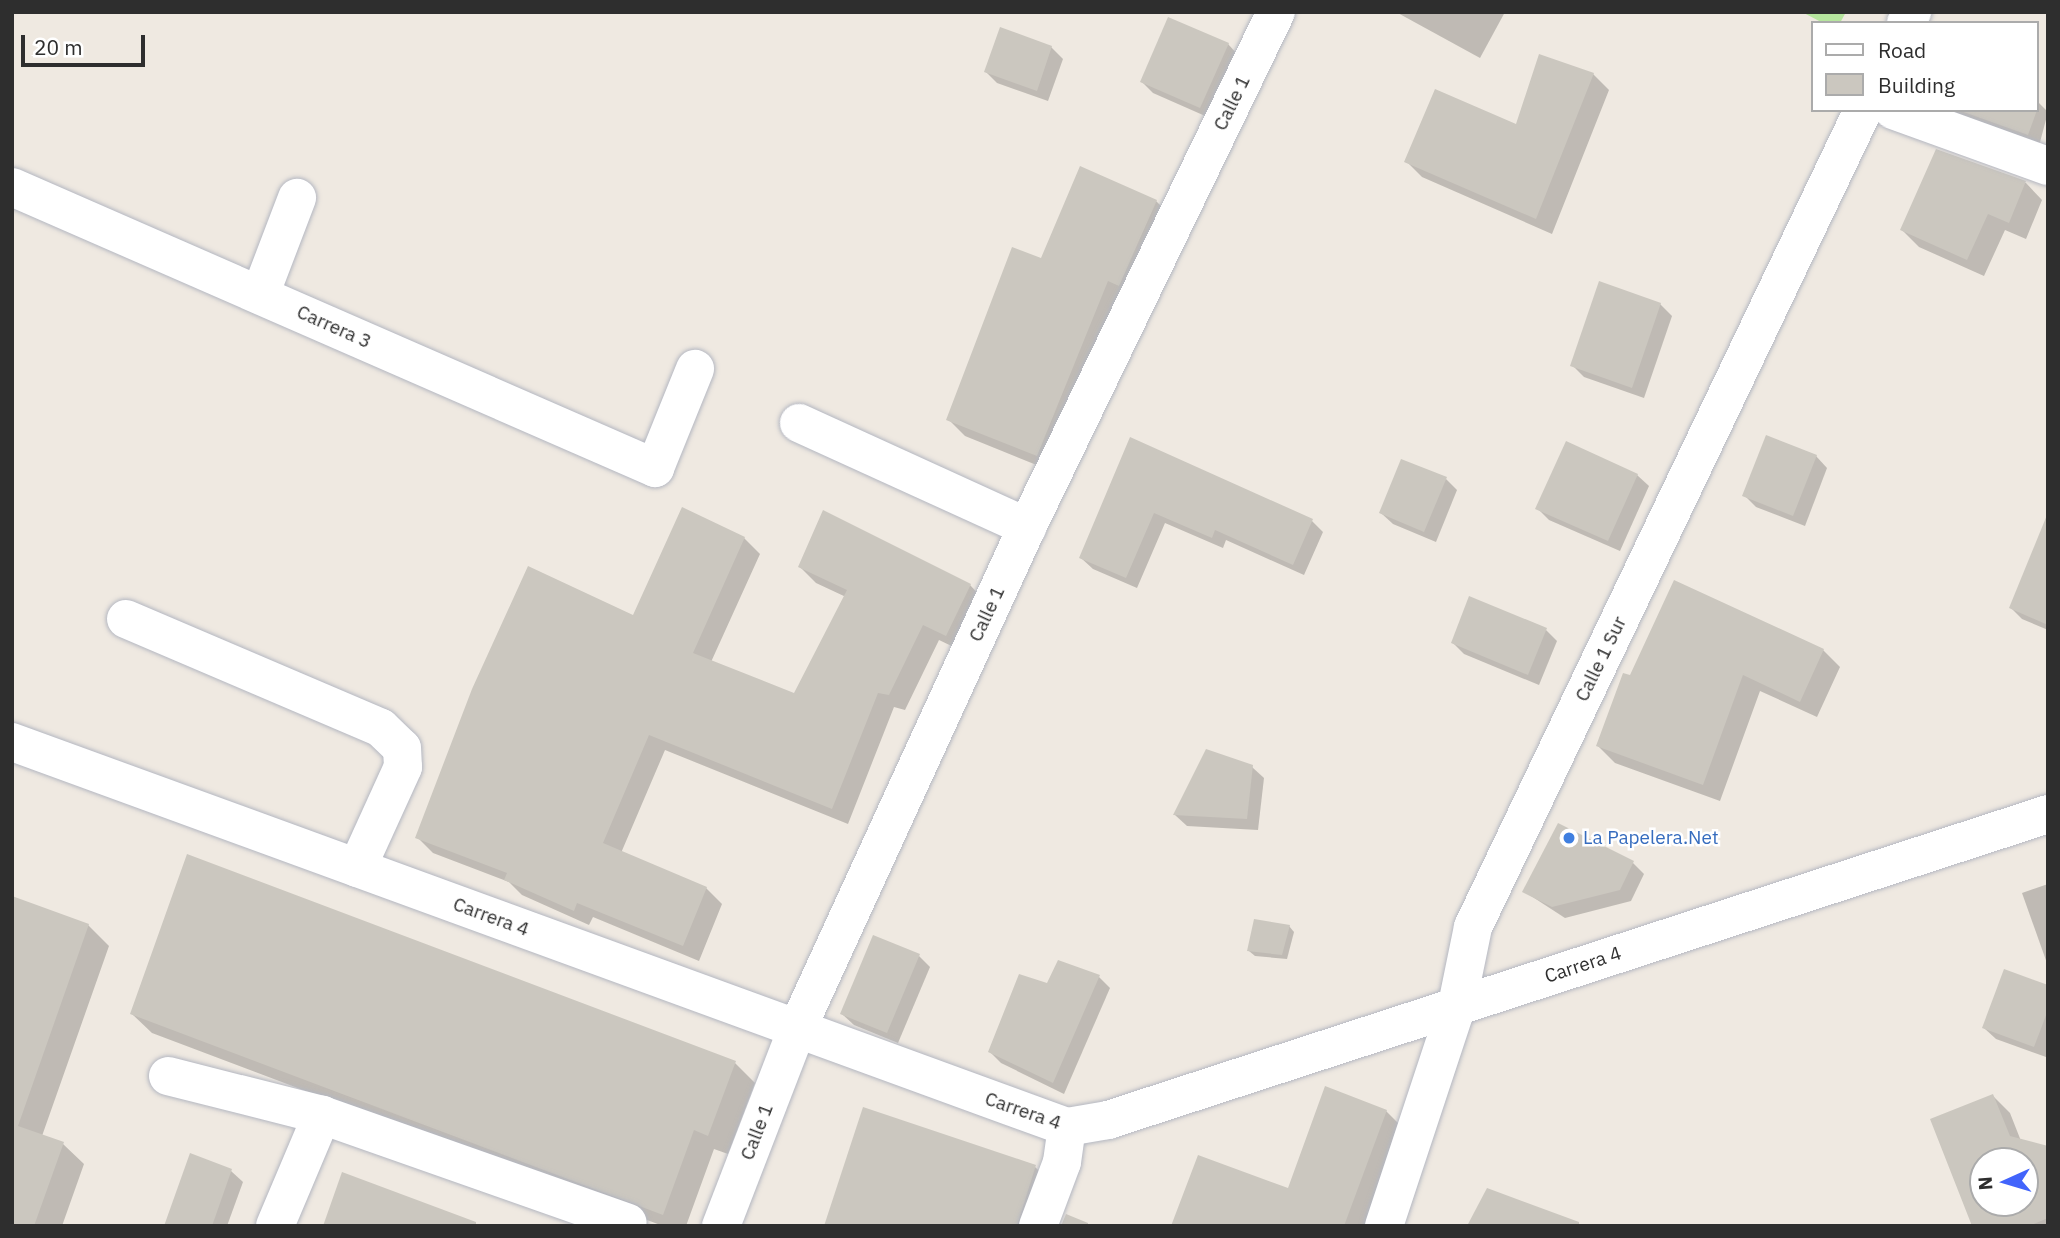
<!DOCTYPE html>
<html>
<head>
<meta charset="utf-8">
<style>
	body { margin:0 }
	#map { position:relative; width:2060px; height:1238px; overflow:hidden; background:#efe9e1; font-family:"IBM Plex Sans",sans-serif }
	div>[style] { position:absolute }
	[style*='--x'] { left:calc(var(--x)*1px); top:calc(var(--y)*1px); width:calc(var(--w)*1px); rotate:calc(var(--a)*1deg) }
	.green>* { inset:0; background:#b6e59e }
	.shadow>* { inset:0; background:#0003 }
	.building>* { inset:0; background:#cbc7bf }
	.roads { filter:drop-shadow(0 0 2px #b4b7c1) drop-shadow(0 0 2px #b4b7c1) }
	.minor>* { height:38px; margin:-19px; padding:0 19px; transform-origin:19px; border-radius:19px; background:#fff }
	.dots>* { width:19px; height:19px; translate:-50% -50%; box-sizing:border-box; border:4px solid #fff; border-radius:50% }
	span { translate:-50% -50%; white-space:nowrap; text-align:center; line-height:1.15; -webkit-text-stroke:5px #fff; paint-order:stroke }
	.street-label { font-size:19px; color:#2e2e2e }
	.shop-label { font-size:19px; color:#366cbe }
	.left { translate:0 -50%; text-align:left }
	.frame { position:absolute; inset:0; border:14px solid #2e2e2e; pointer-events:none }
	.legend { position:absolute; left:1811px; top:21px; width:228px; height:91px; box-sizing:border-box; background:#fff; border:2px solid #ababab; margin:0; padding:9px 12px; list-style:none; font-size:21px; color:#2e2e2e }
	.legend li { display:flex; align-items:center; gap:14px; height:35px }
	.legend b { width:35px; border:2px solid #ababab }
	.north { position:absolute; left:1969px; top:1147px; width:70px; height:70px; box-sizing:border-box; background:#fff; border:2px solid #ababab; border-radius:50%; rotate:266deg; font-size:19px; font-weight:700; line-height:28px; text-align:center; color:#2e2e2e }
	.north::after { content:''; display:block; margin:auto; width:24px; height:32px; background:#4264fb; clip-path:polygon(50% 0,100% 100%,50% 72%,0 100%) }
	.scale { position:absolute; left:21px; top:35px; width:124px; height:32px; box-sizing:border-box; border:4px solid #2e2e2e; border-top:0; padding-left:9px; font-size:21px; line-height:24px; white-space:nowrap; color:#2e2e2e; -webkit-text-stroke:5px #fff; paint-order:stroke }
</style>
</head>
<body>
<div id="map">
	<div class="green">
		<i style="clip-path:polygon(1802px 12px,1846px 12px,1840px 23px,1823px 23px)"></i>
	</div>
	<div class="shadow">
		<i style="clip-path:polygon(1396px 12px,1505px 12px,1480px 58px)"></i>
		<i style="clip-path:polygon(1228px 44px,1239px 56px,1212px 119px,1153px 93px,1142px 82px)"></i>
		<i style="clip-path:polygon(1051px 47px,1063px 59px,1048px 101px,997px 83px,986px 72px)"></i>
		<i style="clip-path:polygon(1593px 74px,1609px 90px,1552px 234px,1422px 177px,1406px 161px,1517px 127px)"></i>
		<i style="clip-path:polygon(2039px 103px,2048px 112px,2039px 146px,1941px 110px,2037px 110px)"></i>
		<i style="clip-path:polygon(1936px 151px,2026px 183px,2042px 200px,2026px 239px,2005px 230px,1984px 276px,1919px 247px,1902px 230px)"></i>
		<i style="clip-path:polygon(1156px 201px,1173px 218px,1054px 472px,965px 436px,948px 419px)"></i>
		<i style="clip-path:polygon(1660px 304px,1672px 316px,1644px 398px,1584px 377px,1572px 365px)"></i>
		<i style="clip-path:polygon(1131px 440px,1312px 521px,1323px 532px,1304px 575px,1226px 540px,1223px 548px,1165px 523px,1137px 588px,1093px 569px,1081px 558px)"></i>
		<i style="clip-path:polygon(1816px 456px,1827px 468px,1805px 526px,1756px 507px,1744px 495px)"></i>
		<i style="clip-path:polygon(1637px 475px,1649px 486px,1620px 551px,1549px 520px,1538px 509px)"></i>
		<i style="clip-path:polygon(1446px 479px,1457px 490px,1436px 542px,1393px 524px,1381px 513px)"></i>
		<i style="clip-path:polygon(744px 538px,760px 554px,711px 662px,795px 696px,846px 597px,816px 583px,800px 567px,970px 585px,985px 601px,962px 651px,939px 640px,905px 710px,894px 707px,848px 824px,665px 750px,621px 853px,706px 888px,722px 904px,699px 961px,593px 917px,589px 925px,522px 895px,509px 882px,433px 853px,417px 837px,634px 617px)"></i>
		<i style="clip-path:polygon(2048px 561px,2048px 630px,2022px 619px,2011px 608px)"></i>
		<i style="clip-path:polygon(1546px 630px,1557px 641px,1539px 685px,1464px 654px,1453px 643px)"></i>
		<i style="clip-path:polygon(1823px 650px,1840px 667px,1817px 717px,1760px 691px,1720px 801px,1615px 763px,1598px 746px,1631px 678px)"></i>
		<i style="clip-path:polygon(1252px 767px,1264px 778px,1258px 830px,1187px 826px,1175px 815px)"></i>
		<i style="clip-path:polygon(1633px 863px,1644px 874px,1631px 901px,1565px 918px,1525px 892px)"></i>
		<i style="clip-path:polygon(2048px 884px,2048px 966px,2022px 893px)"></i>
		<i style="clip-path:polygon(12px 898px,88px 925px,109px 946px,42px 1136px,63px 1144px,84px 1164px,62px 1226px,12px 1226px)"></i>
		<i style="clip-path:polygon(1289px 926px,1294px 932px,1287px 959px,1255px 956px,1249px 951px)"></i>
		<i style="clip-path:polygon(919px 956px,930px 967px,898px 1043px,854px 1025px,842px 1014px)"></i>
		<i style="clip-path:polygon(1099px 977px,1110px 988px,1064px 1094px,1001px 1063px,990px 1052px,1048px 985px)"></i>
		<i style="clip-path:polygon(2048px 987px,2046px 1057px,1996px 1039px,1984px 1028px)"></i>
		<i style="clip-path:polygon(132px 1014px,735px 1063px,755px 1083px,728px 1154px,714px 1149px,686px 1226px,663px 1226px,152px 1033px)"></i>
		<i style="clip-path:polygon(evenodd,1993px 1096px,2010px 1113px,2021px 1141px,2048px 1148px,2048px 1226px,1974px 1226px,1932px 1120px,1993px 1096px,1983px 1161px,2025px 1161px,2025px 1203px,1983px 1203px,1983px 1161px)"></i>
		<i style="clip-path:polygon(1386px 1111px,1402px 1127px,1367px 1226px,1173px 1226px,1289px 1190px)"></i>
		<i style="clip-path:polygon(1035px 1167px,1052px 1183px,1038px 1226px,826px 1226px)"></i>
		<i style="clip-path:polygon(231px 1171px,243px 1182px,227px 1226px,166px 1226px)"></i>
	</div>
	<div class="building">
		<i style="clip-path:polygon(1168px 17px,1229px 43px,1200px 108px,1140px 82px)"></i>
		<i style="clip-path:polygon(1000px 27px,1052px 46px,1037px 91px,984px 72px)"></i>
		<i style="clip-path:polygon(1539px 54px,1594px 73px,1536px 219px,1404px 162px,1435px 89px,1516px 124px)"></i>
		<i style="clip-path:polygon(1958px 110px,2037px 110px,2028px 135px)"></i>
		<i style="clip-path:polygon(1936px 149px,2026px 181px,2009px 223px,1988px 214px,1967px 260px,1900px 230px)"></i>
		<i style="clip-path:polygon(1080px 166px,1157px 200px,1119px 286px,1108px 281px,1037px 456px,946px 420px,1012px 247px,1041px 258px)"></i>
		<i style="clip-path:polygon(1599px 281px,1661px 303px,1632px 388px,1570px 366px)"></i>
		<i style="clip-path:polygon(1766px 435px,1817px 455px,1793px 516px,1742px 496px)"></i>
		<i style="clip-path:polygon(1130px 437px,1313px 519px,1293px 565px,1215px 530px,1212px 538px,1154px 513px,1126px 578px,1079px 558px)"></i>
		<i style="clip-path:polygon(1566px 441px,1638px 474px,1608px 541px,1535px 509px)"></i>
		<i style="clip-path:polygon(1401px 459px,1447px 477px,1424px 532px,1379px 513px)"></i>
		<i style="clip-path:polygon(682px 507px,745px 537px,693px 653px,794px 693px,847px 590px,798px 567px,823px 510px,971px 584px,946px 636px,923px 625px,889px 695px,878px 693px,832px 809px,649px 735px,603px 843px,707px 887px,683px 946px,577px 903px,574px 911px,504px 880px,507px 873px,415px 838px,472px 689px,528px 566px,633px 615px)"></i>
		<i style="clip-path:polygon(2047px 515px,2048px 515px,2048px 625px,2009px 608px)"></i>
		<i style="clip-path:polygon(1674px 580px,1824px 649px,1800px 702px,1743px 675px,1703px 785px,1596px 746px,1623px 673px,1630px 675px)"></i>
		<i style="clip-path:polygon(1469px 596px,1547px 628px,1528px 675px,1451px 643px)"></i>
		<i style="clip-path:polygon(1206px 749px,1253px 765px,1247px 819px,1173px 815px)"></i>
		<i style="clip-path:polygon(1558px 823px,1634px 861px,1620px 890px,1552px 907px,1522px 892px)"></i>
		<i style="clip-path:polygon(187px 854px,736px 1061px,708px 1136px,694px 1130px,663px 1215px,130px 1014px)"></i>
		<i style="clip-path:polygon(12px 896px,89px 924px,18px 1126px,64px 1142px,34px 1226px,12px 1226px)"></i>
		<i style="clip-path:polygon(1254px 919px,1290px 925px,1282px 955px,1247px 951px)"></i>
		<i style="clip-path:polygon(873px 935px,920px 954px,887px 1033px,840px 1014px)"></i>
		<i style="clip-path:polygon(1058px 960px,1100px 975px,1053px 1083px,988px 1052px,1019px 974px,1047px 983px)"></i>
		<i style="clip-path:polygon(2004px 969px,2048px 985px,2048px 1010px,2034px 1047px,1982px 1028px)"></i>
		<i style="clip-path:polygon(1325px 1086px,1387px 1110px,1344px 1226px,1171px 1226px,1198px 1155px,1288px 1188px)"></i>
		<i style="clip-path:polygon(evenodd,1993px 1094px,2010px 1136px,2048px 1146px,2048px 1218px,2029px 1226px,1972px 1226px,1930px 1119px,1993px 1094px,1983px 1161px,2025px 1161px,2025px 1203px,1983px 1203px,1983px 1161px)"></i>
		<i style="clip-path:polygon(863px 1107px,1036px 1165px,1017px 1226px,824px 1226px)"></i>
		<i style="clip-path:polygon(190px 1153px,232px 1169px,212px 1226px,164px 1226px)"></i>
		<i style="clip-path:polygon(342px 1172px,476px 1222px,476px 1226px,323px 1226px)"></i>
		<i style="clip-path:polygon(1487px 1188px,1579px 1222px,1579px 1226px,1467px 1226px)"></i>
		<i style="clip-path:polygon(1066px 1214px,1088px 1223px,1088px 1226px,1061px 1226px)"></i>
	</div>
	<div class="roads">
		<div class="minor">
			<i style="--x:1906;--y:23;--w:13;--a:-61"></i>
			<i style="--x:1893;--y:110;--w:165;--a:19.9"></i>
			<i style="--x:12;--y:187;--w:702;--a:23.61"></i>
			<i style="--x:655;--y:468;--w:107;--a:-68"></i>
			<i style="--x:260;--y:295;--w:104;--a:-69.1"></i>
			<i style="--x:799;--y:423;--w:251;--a:24.5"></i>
			<i style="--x:126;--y:619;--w:277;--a:23.1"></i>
			<i style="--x:381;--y:728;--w:29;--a:44"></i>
			<i style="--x:402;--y:748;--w:19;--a:87"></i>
			<i style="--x:403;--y:767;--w:111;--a:114.5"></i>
			<i style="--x:12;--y:742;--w:1123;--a:20.05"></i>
			<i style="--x:1067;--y:1127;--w:42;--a:-9.7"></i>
			<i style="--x:1108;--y:1120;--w:989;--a:-18.03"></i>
			<i style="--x:168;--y:1076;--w:159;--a:14.2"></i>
			<i style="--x:322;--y:1115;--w:324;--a:19.4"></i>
			<i style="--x:275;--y:1226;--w:121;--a:-67.1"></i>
			<i style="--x:721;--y:1226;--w:211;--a:-68.9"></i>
			<i style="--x:797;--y:1029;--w:552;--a:-65.38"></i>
			<i style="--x:1027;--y:527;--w:572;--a:-64.2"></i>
			<i style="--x:1038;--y:1226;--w:68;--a:-69.4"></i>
			<i style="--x:1062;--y:1162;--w:35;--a:-82"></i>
			<i style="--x:1384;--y:1226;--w:233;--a:-71.7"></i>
			<i style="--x:1457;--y:1005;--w:80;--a:-78.4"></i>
			<i style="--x:1473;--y:927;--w:905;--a:-64.48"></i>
		</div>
	</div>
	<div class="dots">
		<i style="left:1569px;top:838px;background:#3f7fe0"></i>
	</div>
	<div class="street-label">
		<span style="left:1232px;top:103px;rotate:-64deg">Calle 1</span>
		<span style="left:334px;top:327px;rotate:24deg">Carrera 3</span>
		<span style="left:987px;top:614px;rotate:-65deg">Calle 1</span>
		<span style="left:1601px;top:659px;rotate:-64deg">Calle 1 Sur</span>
		<span style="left:491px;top:917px;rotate:20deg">Carrera 4</span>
		<span style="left:1583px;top:965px;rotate:-18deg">Carrera 4</span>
		<span style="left:1023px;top:1111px;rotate:19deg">Carrera 4</span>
		<span style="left:757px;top:1132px;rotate:-69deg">Calle 1</span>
	</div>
	<div class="shop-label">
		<span class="left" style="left:1583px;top:838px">La Papelera.Net</span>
	</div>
	<div class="frame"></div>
	<ul class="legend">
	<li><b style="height:9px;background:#fff"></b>Road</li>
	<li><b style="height:19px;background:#cbc7bf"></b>Building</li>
	</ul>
	<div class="north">N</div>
	<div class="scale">20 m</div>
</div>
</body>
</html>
